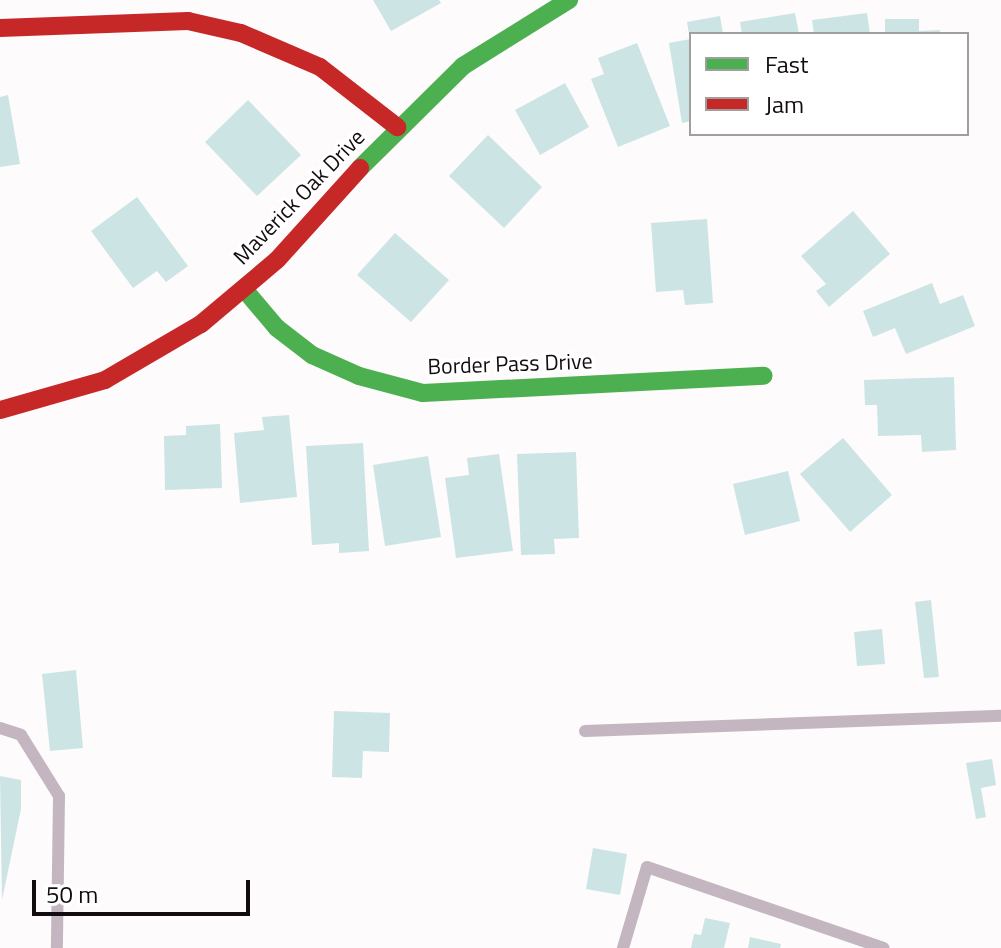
<!DOCTYPE html>
<html>
<head>
<meta charset="utf-8">
<style>
	body { margin:0 }
	#map { position:relative; width:1001px; height:948px; overflow:hidden; background:#fdfbfc; font-family:"Titillium Web",sans-serif }
	div>[style] { position:absolute }
	[style*='--x'] { left:calc(var(--x)*1px); top:calc(var(--y)*1px); width:calc(var(--w)*1px); rotate:calc(var(--a)*1deg) }
	.building>* { inset:0; background:#cce4e4 }
	.lane>* { height:12px; margin:-6px; padding:0 6px; transform-origin:6px; border-radius:6px; background:#c3b6c0 }
	.fast>* { height:18px; margin:-9px; padding:0 9px; transform-origin:9px; border-radius:9px; background:#4caf50 }
	.jam>* { height:18px; margin:-9px; padding:0 9px; transform-origin:9px; border-radius:9px; background:#c62828 }
	span { translate:-50% -50%; white-space:nowrap; text-align:center; line-height:1.15; -webkit-text-stroke:7px #fff; paint-order:stroke }
	.street-label { font-size:22px; color:#120c10 }
	.legend { position:absolute; left:689px; top:32px; width:280px; height:104px; box-sizing:border-box; background:#fff; border:2px solid #a09e9f; margin:0; padding:10px 14px; list-style:none; font-size:24px; color:#120c10 }
	.legend li { display:flex; align-items:center; gap:16px; height:40px }
	.legend b { width:40px; border:2px solid #a09e9f }
	.scale { position:absolute; left:32px; top:880px; width:218px; height:36px; box-sizing:border-box; border:4px solid #120c10; border-top:0; padding-left:10px; font-size:24px; line-height:28px; white-space:nowrap; color:#120c10; -webkit-text-stroke:6px #fff; paint-order:stroke }
</style>
</head>
<body>
<div id="map">
	<div class="building">
		<i style="clip-path:polygon(373px 0,439px 0,441px 3px,391px 31px)"></i>
		<i style="clip-path:polygon(795px 13px,799px 34px,742px 34px,740px 22px)"></i>
		<i style="clip-path:polygon(867px 13px,870px 34px,814px 34px,812px 20px)"></i>
		<i style="clip-path:polygon(720px 16px,723px 34px,689px 34px,687px 22px)"></i>
		<i style="clip-path:polygon(885px 19px,919px 19px,919px 31px,940px 30px,940px 34px,885px 34px)"></i>
		<i style="clip-path:polygon(691px 39px,691px 121px,682px 123px,669px 43px)"></i>
		<i style="clip-path:polygon(637px 43px,670px 126px,618px 147px,591px 79px,604px 74px,598px 58px)"></i>
		<i style="clip-path:polygon(565px 83px,589px 127px,540px 155px,515px 110px)"></i>
		<i style="clip-path:polygon(8px 95px,20px 164px,0 167px,0 97px)"></i>
		<i style="clip-path:polygon(248px 100px,301px 155px,257px 196px,205px 142px)"></i>
		<i style="clip-path:polygon(488px 135px,542px 187px,504px 228px,449px 176px)"></i>
		<i style="clip-path:polygon(137px 197px,188px 266px,166px 282px,157px 271px,133px 288px,91px 231px)"></i>
		<i style="clip-path:polygon(853px 211px,890px 254px,829px 307px,816px 291px,826px 284px,801px 256px)"></i>
		<i style="clip-path:polygon(707px 219px,713px 303px,685px 305px,683px 290px,656px 292px,651px 223px)"></i>
		<i style="clip-path:polygon(395px 233px,449px 280px,411px 322px,357px 275px)"></i>
		<i style="clip-path:polygon(932px 283px,940px 304px,963px 295px,975px 326px,906px 354px,895px 328px,873px 337px,863px 311px)"></i>
		<i style="clip-path:polygon(954px 377px,956px 450px,922px 452px,921px 435px,878px 436px,877px 405px,865px 405px,864px 380px)"></i>
		<i style="clip-path:polygon(289px 415px,297px 497px,240px 503px,234px 433px,264px 430px,262px 417px)"></i>
		<i style="clip-path:polygon(220px 424px,222px 488px,165px 490px,164px 436px,186px 435px,186px 426px)"></i>
		<i style="clip-path:polygon(843px 438px,892px 495px,850px 532px,800px 474px)"></i>
		<i style="clip-path:polygon(363px 443px,369px 551px,339px 553px,339px 543px,312px 545px,306px 446px)"></i>
		<i style="clip-path:polygon(576px 452px,579px 538px,554px 539px,555px 554px,521px 555px,517px 454px)"></i>
		<i style="clip-path:polygon(499px 454px,513px 551px,456px 558px,445px 478px,469px 475px,467px 458px)"></i>
		<i style="clip-path:polygon(428px 456px,441px 537px,385px 546px,373px 465px)"></i>
		<i style="clip-path:polygon(788px 471px,800px 521px,745px 535px,733px 484px)"></i>
		<i style="clip-path:polygon(931px 600px,939px 677px,924px 678px,915px 602px)"></i>
		<i style="clip-path:polygon(882px 629px,885px 664px,857px 666px,854px 632px)"></i>
		<i style="clip-path:polygon(76px 670px,83px 748px,50px 751px,42px 674px)"></i>
		<i style="clip-path:polygon(334px 711px,390px 713px,389px 752px,363px 751px,362px 778px,332px 777px)"></i>
		<i style="clip-path:polygon(992px 759px,996px 785px,981px 788px,986px 817px,976px 819px,966px 763px)"></i>
		<i style="clip-path:polygon(0 776px,21px 780px,21px 809px,2px 900px)"></i>
		<i style="clip-path:polygon(593px 848px,627px 854px,620px 895px,586px 889px)"></i>
		<i style="clip-path:polygon(705px 918px,730px 923px,724px 948px,691px 948px,694px 934px,701px 935px)"></i>
		<i style="clip-path:polygon(750px 937px,781px 944px,780px 948px,748px 948px)"></i>
	</div>
	<div class="lane">
		<i style="--x:0;--y:728;--w:22;--a:18"></i>
		<i style="--x:21;--y:735;--w:72;--a:58.1"></i>
		<i style="--x:59;--y:796;--w:152;--a:90.8"></i>
		<i style="--x:585;--y:731;--w:416;--a:-2.1"></i>
		<i style="--x:623;--y:948;--w:84;--a:-73.5"></i>
		<i style="--x:647;--y:867;--w:250;--a:18.9"></i>
	</div>
	<div class="fast">
		<i style="--x:360;--y:168;--w:145;--a:-44.7"></i>
		<i style="--x:463;--y:66;--w:125;--a:-31.9"></i>
		<i style="--x:244;--y:289;--w:51;--a:49.8"></i>
		<i style="--x:277;--y:328;--w:44;--a:37.6"></i>
		<i style="--x:312;--y:355;--w:51;--a:24.1"></i>
		<i style="--x:359;--y:376;--w:66;--a:14.9"></i>
		<i style="--x:423;--y:393;--w:341;--a:-2.9"></i>
	</div>
	<div class="jam">
		<i style="--x:0;--y:28;--w:188;--a:-2.1"></i>
		<i style="--x:188;--y:21;--w:54;--a:12.8"></i>
		<i style="--x:241;--y:33;--w:86;--a:23.3"></i>
		<i style="--x:320;--y:67;--w:98;--a:37.9"></i>
		<i style="--x:0;--y:410;--w:109;--a:-15.9"></i>
		<i style="--x:105;--y:380;--w:111;--a:-30.3"></i>
		<i style="--x:201;--y:324;--w:99;--a:-40.1"></i>
		<i style="--x:277;--y:260;--w:124;--a:-47.9"></i>
	</div>
	<div class="street-label">
		<span style="left:299px;top:197px;rotate:-46deg">Maverick Oak Drive</span>
		<span style="left:510px;top:364px;rotate:-2deg">Border Pass Drive</span>
	</div>
	<ul class="legend">
	<li><b style="height:10px;background:#4caf50"></b>Fast</li>
	<li><b style="height:10px;background:#c62828"></b>Jam</li>
	</ul>
	<div class="scale">50 m</div>
</div>
</body>
</html>
